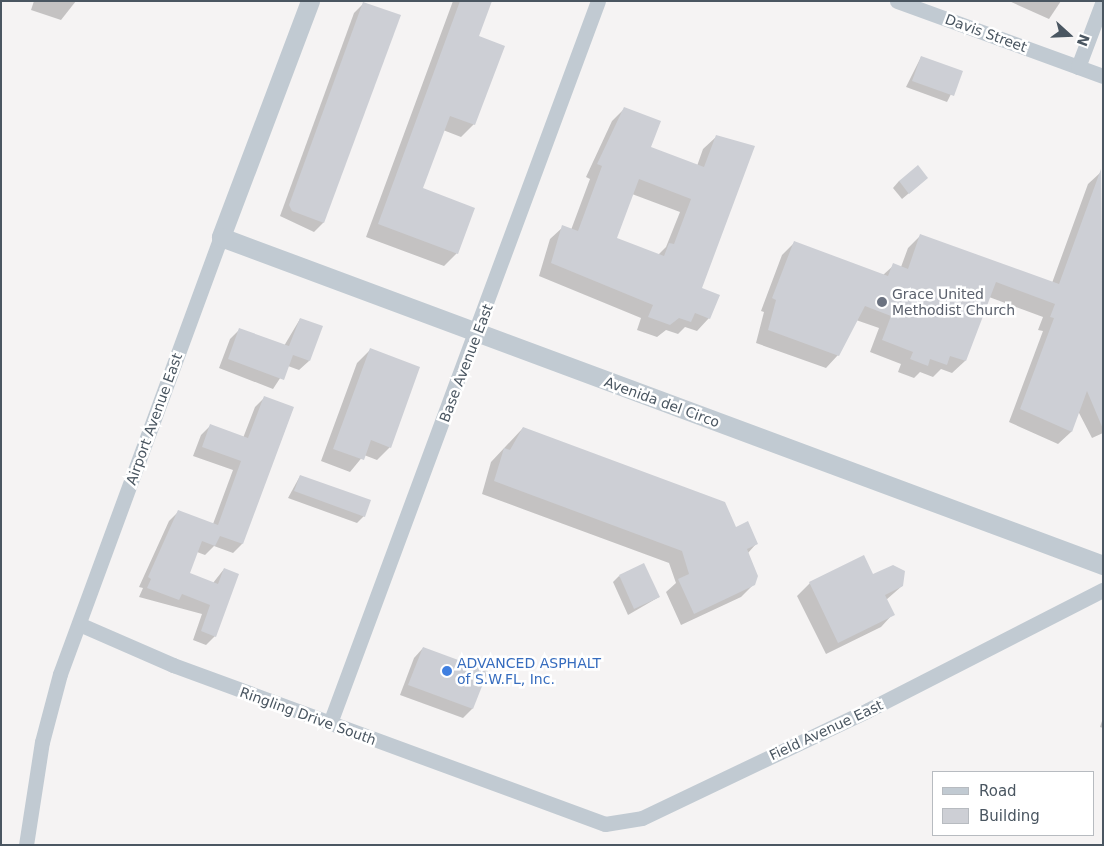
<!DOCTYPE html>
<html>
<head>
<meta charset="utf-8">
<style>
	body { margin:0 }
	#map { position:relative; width:1104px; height:846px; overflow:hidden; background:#f5f3f3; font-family:"DejaVu Sans",sans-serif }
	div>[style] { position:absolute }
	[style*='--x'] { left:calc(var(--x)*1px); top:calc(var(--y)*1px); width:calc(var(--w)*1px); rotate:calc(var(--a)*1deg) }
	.shadow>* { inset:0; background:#0003 }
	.building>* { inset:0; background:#cdcfd5 }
	.minor>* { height:15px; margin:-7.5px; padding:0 7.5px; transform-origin:7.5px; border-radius:7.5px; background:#c1cad2 }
	.tertiary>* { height:19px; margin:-9.5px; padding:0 9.5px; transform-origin:9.5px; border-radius:9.5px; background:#c1cad2 }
	.dots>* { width:14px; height:14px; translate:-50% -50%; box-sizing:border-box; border:2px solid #fff; border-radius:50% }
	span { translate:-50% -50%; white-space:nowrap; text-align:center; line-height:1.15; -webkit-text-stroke:5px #fff; paint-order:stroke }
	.street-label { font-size:14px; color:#4a5661 }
	.worship-label { font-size:14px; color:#5b616d }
	.left { translate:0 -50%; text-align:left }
	.shop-label { font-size:14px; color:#366cbe }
	.frame { position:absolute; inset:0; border:2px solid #4a5661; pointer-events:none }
	.legend { position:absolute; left:932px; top:771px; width:162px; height:65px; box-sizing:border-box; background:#fff; border:1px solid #b7bbc0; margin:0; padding:6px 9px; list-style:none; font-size:15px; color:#4a5661 }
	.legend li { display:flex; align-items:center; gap:10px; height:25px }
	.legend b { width:25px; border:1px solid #b7bbc0 }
	.north { position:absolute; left:1044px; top:10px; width:50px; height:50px; -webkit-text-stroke:4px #fff; paint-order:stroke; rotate:110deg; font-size:14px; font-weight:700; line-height:20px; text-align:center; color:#4a5661 }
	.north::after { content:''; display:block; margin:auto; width:18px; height:22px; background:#4a5661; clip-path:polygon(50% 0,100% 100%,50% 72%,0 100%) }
</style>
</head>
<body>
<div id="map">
	<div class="shadow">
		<i style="clip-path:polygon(34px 1px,76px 1px,61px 20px,31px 10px)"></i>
		<i style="clip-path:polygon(453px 1px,490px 1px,477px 37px,474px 124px,461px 137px,443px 130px,421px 189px,457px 253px,444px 266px,366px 237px)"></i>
		<i style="clip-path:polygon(1009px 1px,1061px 1px,1049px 19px)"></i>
		<i style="clip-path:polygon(363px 4px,399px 16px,323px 223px,314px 232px,280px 216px,354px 13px)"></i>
		<i style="clip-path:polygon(921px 57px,962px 72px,947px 102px,906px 87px)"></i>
		<i style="clip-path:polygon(evenodd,625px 108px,650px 148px,697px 166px,703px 149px,716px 137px,700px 289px,709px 318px,697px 331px,685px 327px,678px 334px,666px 330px,657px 337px,637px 330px,641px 318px,539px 276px,550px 239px,563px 227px,571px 230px,590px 179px,586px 177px,612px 121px,625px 108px,632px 194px,680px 212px,666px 247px,658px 255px,615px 239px,632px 194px)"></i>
		<i style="clip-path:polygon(1101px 172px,1103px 433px,1092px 438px,1078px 411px,1071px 432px,1058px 444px,1009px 422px,1043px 331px,1038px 330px,1043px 317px,989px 297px,965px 361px,952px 373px,941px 369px,933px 377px,920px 372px,914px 378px,898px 372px,901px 364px,870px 352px,879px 328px,856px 320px,838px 355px,826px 368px,756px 343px,764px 312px,761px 311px,782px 255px,794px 243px,883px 275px,894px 265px,901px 267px,908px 248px,920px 236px,1052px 283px,1088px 184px)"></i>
		<i style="clip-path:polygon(927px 178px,902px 199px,893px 188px,899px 181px)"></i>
		<i style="clip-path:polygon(300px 319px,309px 361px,299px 370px,288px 366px,273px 389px,219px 368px,230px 339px,240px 329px,284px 346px)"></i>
		<i style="clip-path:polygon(370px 350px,390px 447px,377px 460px,364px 455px,350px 472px,321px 461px,357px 363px)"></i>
		<i style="clip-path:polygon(264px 398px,293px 408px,242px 544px,233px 553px,214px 546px,205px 555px,197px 552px,188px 573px,213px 583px,224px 569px,215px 636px,206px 645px,193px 640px,202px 614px,139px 597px,143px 588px,139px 587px,169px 521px,178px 512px,213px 524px,233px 470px,193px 456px,201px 435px,210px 426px,243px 438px,255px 407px)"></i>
		<i style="clip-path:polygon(523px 428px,735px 528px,756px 544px,748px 553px,754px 584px,741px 597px,681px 625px,666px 592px,676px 583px,669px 563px,482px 494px,491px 462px)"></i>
		<i style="clip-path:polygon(300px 476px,364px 516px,357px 523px,288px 498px)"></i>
		<i style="clip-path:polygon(619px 576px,659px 597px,628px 615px,613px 582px)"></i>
		<i style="clip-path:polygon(873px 576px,902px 586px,886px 600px,893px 614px,881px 627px,826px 654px,797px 596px,810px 583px)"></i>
		<i style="clip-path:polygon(423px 648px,486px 672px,472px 709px,463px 718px,400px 695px,414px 658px)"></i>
		<i style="clip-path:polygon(1103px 718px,1103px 728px,1100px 727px)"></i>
	</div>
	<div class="building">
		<i style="clip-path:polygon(460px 1px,492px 1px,479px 36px,505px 46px,475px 125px,450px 116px,423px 188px,475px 208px,458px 254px,378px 224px)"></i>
		<i style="clip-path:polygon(363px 2px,401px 15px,324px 223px,292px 211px,289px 205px)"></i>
		<i style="clip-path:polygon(921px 56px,963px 71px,954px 96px,912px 81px)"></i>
		<i style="clip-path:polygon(evenodd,624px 107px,661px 121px,651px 147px,704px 167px,716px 135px,755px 146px,702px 288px,720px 295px,710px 319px,695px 313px,691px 322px,679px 318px,670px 325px,648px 317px,653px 305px,551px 263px,562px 225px,578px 231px,602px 166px,597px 164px,624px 107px,639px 179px,691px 199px,674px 244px,669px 243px,664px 256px,617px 238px,639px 179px)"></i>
		<i style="clip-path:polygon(918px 165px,928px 178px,909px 194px,899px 181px)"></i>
		<i style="clip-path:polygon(1101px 169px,1103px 429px,1087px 391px,1072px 432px,1020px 409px,1054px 318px,1050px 317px,1055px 304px,996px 282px,966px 361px,950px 356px,947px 365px,930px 359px,928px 366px,910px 359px,913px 352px,882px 340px,891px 316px,865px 306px,839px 356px,768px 330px,776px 300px,772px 298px,794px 241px,888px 276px,893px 263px,908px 269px,920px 234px,1059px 284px)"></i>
		<i style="clip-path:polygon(300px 318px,323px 326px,310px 361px,293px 355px,284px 380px,228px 359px,239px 328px,289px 346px)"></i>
		<i style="clip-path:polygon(370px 348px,420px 367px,391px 448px,371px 440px,364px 460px,333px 449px)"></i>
		<i style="clip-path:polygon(264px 396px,294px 407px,243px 544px,220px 536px,215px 546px,202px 541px,190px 573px,218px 584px,224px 568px,239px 574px,216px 637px,201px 631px,210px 605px,182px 594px,179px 600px,147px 588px,151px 579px,148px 577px,178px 510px,218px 525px,241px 461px,202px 447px,210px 424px,248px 438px)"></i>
		<i style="clip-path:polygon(523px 427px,725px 502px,736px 527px,748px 521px,758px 544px,747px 549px,758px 576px,755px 585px,694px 614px,678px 579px,689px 574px,682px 551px,494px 481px,504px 448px,510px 450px)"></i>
		<i style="clip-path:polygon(300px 475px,371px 500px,365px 517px,294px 491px)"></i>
		<i style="clip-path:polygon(864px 555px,873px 574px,893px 565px,905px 571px,903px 586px,885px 595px,895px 615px,838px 643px,809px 582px)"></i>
		<i style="clip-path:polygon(644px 563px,660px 597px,634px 609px,619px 575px)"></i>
		<i style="clip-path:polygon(423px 647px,488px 671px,473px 709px,408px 685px)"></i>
	</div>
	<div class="minor">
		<i style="--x:897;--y:1;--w:219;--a:20"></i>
		<i style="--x:1078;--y:67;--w:71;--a:-69.3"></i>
		<i style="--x:79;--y:624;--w:103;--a:23.6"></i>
		<i style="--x:173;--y:665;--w:460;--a:20.2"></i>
		<i style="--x:605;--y:824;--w:37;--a:-9"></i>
		<i style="--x:642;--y:818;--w:250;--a:-25.5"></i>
		<i style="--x:868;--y:710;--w:264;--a:-27.1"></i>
		<i style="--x:330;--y:723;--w:770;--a:-69.64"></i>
		<i style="--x:26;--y:845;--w:104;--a:-81.2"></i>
		<i style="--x:42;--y:742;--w:70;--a:-75.2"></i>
		<i style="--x:60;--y:674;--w:466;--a:-69.8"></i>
	</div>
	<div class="tertiary">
		<i style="--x:310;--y:1;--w:252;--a:110.7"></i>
		<i style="--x:221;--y:237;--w:941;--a:20.4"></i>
	</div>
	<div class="dots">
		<i style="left:882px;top:302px;background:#6b7280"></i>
		<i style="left:447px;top:671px;background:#3f7fe0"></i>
	</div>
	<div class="street-label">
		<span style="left:986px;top:33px;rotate:20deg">Davis Street</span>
		<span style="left:466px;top:363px;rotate:-69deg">Base Avenue East</span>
		<span style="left:662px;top:402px;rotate:20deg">Avenida del Circo</span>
		<span style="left:154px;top:419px;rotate:-70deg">Airport Avenue East</span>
		<span style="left:308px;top:716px;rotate:20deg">Ringling Drive South</span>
		<span style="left:826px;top:730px;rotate:-25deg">Field Avenue East</span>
	</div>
	<div class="worship-label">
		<span class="left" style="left:892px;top:302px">Grace United<br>Methodist Church</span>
	</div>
	<div class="shop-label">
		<span class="left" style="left:457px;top:671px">ADVANCED ASPHALT<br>of S.W.FL, Inc.</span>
	</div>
	<div class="frame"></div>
	<ul class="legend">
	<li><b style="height:6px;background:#c1cad2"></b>Road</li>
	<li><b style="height:14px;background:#cdcfd5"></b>Building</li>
	</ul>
	<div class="north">N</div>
</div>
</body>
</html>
